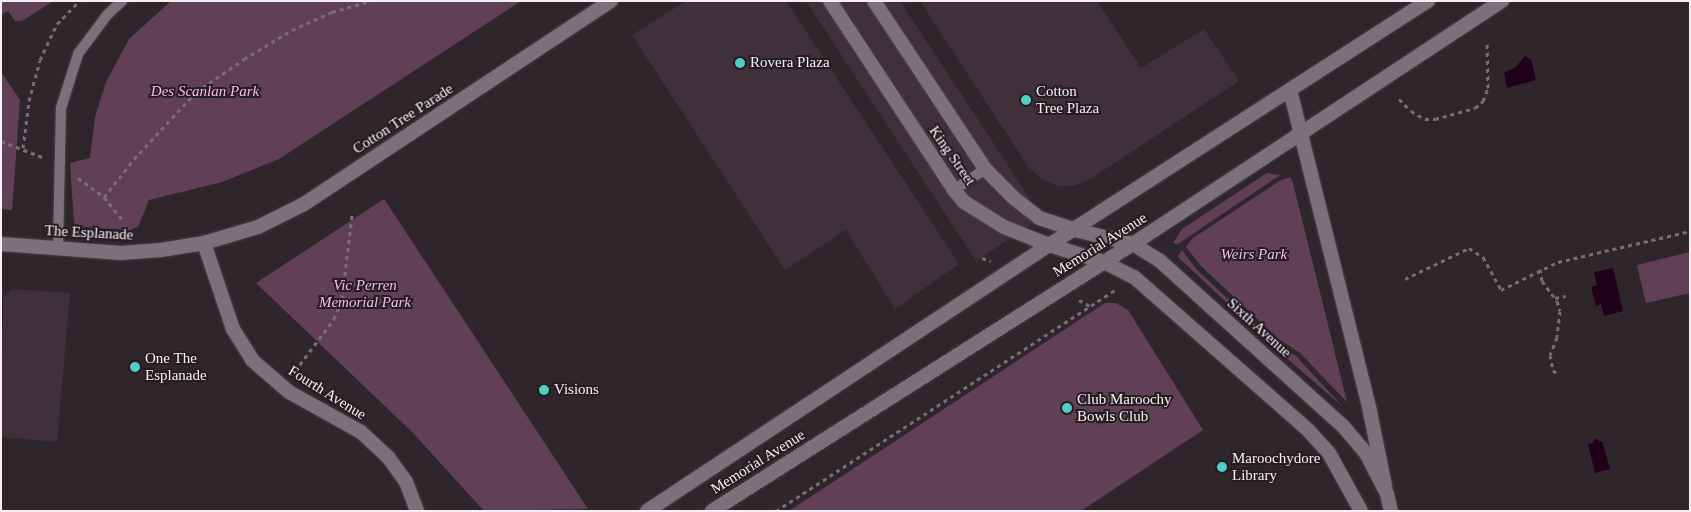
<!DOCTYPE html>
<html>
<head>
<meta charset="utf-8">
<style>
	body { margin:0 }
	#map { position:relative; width:1691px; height:512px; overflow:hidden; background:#2f262c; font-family:"Times New Roman",serif }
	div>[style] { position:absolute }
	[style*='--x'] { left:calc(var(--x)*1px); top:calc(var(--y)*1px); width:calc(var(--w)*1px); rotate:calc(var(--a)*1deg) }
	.built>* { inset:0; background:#3f3039 }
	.green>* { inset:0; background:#614056 }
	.water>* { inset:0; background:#210019 }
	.path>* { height:3px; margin-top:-1.5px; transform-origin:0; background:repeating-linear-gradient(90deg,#766e73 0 4px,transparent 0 8px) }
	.roads { filter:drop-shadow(0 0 1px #4d454a) drop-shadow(0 0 1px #4d454a) }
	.service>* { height:10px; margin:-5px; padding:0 5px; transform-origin:5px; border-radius:5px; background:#7c7178 }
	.minor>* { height:14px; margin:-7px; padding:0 7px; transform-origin:7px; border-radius:7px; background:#7c7178 }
	.tertiary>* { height:14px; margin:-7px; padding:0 7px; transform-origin:7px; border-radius:7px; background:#7c7178 }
	.dots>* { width:14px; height:14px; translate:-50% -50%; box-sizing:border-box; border:2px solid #251d22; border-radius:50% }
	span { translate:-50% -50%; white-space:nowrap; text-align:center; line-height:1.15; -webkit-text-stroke:4px #251d22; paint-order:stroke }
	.poi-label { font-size:15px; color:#f6f0f3 }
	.left { translate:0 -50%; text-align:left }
	.park-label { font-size:15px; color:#febae7; font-style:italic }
	.street-label { font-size:15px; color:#f6f0f3 }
	.frame { position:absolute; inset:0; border:2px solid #f6f0f3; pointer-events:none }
</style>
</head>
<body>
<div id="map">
	<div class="built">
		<i style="clip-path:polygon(686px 1px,786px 1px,959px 264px,895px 309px,846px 230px,785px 270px,632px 35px)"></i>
		<i style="clip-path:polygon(806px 1px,900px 1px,1042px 217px,976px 261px)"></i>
		<i style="clip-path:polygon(920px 1px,1097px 1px,1141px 68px,1204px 29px,1239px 81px,1089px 180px,1073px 186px,1057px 186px,1042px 179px,1029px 168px)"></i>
		<i style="clip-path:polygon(12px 289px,70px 293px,57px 442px,1px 437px,3px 298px)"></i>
	</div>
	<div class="green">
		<i style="clip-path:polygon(1px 1px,53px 1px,22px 21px,15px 21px,8px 11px,1px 15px)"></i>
		<i style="clip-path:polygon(171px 1px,521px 1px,279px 159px,222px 182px,149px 200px,138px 227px,130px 230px,85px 227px,74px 223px,70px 163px,90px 158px,95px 117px,106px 82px,129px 39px)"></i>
		<i style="clip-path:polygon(1px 72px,20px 100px,12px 210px,1px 209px)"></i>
		<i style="clip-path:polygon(1267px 173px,1280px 175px,1178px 244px,1173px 243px,1182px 229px)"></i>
		<i style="clip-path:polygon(1290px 177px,1293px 183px,1347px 402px,1300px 353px,1280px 340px,1202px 267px,1186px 247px,1193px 238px,1281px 180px)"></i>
		<i style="clip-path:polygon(384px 199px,398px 220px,588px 509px,484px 511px,412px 432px,256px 283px)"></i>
		<i style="clip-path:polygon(1182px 250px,1197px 270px,1275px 343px,1296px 356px,1343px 407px,1274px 347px,1179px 258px,1178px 256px)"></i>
		<i style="clip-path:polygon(1690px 252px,1690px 293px,1646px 303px,1637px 265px)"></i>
		<i style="clip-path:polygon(1105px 303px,1116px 303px,1128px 310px,1203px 430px,1081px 511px,789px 511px)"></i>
	</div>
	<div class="water">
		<i style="clip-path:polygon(1525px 56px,1531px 59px,1536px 80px,1507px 88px,1504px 73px,1516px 67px)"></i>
		<i style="clip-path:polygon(1613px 268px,1623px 311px,1604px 316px,1601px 304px,1596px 306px,1591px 287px,1597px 285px,1594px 272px)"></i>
		<i style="clip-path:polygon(1595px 438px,1599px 441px,1602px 441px,1610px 469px,1595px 473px,1588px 444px,1593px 443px)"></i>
	</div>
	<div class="path">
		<i style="--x:1399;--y:99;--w:17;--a:45"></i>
		<i style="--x:1411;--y:111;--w:16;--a:30"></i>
		<i style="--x:1425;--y:119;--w:10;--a:0"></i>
		<i style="--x:1435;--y:119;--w:41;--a:-15.4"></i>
		<i style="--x:1475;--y:108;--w:11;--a:-41"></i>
		<i style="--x:1483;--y:101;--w:14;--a:-69"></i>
		<i style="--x:1488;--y:88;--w:46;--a:-91.2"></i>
		<i style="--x:1;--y:141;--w:44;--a:21.3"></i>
		<i style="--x:23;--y:148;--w:47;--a:-82.7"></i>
		<i style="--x:29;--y:101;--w:42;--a:-75"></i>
		<i style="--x:40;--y:60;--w:40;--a:-65"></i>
		<i style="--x:57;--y:24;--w:32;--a:-46"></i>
		<i style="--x:78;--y:178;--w:32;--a:36"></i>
		<i style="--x:104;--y:197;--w:28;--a:51"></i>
		<i style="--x:104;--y:197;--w:48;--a:-51.7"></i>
		<i style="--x:134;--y:159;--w:91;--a:-47.2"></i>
		<i style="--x:196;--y:92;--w:58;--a:-34.5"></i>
		<i style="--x:244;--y:59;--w:56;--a:-31.1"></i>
		<i style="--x:292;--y:30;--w:44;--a:-24.2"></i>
		<i style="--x:332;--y:12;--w:41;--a:-15.8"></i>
		<i style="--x:982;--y:258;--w:9;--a:18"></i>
		<i style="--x:1540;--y:269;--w:12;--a:81"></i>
		<i style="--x:1542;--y:281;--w:25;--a:53"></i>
		<i style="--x:1557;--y:301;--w:10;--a:73"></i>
		<i style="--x:1560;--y:311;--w:26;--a:97"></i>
		<i style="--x:1557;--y:337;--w:19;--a:111"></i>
		<i style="--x:1550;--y:355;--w:15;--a:79"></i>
		<i style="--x:1553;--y:370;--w:8;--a:45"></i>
		<i style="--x:1405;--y:279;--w:71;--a:-25.8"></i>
		<i style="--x:1469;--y:248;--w:17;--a:33"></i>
		<i style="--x:1483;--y:257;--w:38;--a:61"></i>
		<i style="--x:1501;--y:290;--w:64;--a:-26.2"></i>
		<i style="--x:1558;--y:262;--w:136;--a:-13.2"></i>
		<i style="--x:1555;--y:298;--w:11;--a:-10"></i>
		<i style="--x:1079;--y:300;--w:13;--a:29"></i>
		<i style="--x:295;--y:371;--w:65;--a:-53.1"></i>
		<i style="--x:334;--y:319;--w:22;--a:-68"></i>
		<i style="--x:342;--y:299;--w:85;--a:-83.2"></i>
		<i style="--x:776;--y:511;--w:406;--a:-33.1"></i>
	</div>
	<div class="roads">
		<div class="service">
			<i style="--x:954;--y:190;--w:37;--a:-34"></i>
			<i style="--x:58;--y:248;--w:140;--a:-88.8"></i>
			<i style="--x:61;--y:108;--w:57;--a:-72.5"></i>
			<i style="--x:78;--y:54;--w:49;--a:-53.4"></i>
			<i style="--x:107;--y:15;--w:21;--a:-43"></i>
		</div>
		<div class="minor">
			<i style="--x:1290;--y:90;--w:332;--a:76"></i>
			<i style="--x:1370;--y:412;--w:76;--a:78.5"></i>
			<i style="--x:647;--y:511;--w:482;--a:-33.5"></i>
			<i style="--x:1049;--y:245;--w:451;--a:-32.8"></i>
			<i style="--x:712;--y:511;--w:499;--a:-32.4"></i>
			<i style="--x:1133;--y:244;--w:442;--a:-33.4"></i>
		</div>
		<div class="tertiary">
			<i style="--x:830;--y:1;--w:226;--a:56.7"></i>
			<i style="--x:954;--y:190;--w:16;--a:50"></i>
			<i style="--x:964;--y:202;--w:47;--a:32"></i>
			<i style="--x:1004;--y:227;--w:48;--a:21.8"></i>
			<i style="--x:1049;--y:245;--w:58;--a:17.2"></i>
			<i style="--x:1104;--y:262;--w:34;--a:27"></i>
			<i style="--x:1134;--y:277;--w:233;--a:41.3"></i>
			<i style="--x:1309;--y:431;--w:30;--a:48"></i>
			<i style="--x:1329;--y:453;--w:66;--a:61.1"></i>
			<i style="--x:874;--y:1;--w:201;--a:56.5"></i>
			<i style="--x:985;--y:169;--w:42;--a:45"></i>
			<i style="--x:1015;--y:199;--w:31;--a:38"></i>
			<i style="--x:1039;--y:218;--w:38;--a:18"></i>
			<i style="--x:1075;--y:230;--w:60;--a:13.6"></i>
			<i style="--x:1133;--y:244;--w:31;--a:32"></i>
			<i style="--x:1159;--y:260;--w:248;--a:42.1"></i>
			<i style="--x:1343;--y:426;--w:38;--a:50"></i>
			<i style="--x:1367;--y:455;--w:44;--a:62.9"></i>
			<i style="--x:1387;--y:494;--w:17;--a:77"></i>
			<i style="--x:204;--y:243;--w:91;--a:71.4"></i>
			<i style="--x:233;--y:329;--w:36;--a:58"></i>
			<i style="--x:252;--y:360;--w:49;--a:40.9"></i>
			<i style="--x:289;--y:392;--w:82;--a:29.1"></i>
			<i style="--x:361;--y:432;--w:37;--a:43"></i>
			<i style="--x:388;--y:457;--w:31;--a:54"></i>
			<i style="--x:406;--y:482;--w:31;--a:69"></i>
			<i style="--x:1;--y:244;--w:120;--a:4.3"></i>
			<i style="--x:121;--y:253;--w:40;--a:-4.3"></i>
			<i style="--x:161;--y:250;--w:44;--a:-9.2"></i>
			<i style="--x:204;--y:243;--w:56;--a:-16.5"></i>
			<i style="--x:258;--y:227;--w:51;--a:-26.6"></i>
			<i style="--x:304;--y:204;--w:368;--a:-33.5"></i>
		</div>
	</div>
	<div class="dots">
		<i style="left:740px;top:63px;background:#54cdc7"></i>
		<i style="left:1026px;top:100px;background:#54cdc7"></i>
		<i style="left:135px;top:367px;background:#54cdc7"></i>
		<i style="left:544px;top:390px;background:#54cdc7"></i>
		<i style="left:1067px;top:408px;background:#54cdc7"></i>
		<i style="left:1222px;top:467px;background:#54cdc7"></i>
	</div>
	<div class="poi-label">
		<span class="left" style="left:750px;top:63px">Rovera Plaza</span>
		<span class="left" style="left:1036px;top:100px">Cotton<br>Tree Plaza</span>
		<span class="left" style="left:145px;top:367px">One The<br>Esplanade</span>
		<span class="left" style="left:554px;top:390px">Visions</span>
		<span class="left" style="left:1077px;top:408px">Club Maroochy<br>Bowls Club</span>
		<span class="left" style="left:1232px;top:467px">Maroochydore<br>Library</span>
	</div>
	<div class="park-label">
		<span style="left:205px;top:92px">Des Scanlan Park</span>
		<span style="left:1254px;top:255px">Weirs Park</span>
		<span style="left:365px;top:294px">Vic Perren<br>Memorial Park</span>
	</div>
	<div class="street-label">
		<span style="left:403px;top:119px;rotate:-33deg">Cotton Tree Parade</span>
		<span style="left:952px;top:156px;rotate:55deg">King Street</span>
		<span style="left:89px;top:233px;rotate:3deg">The Esplanade</span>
		<span style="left:1100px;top:245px;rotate:-32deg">Memorial Avenue</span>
		<span style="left:1259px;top:328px;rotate:42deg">Sixth Avenue</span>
		<span style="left:327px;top:393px;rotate:32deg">Fourth Avenue</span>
		<span style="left:758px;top:462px;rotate:-32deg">Memorial Avenue</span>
	</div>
	<div class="frame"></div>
</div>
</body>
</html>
